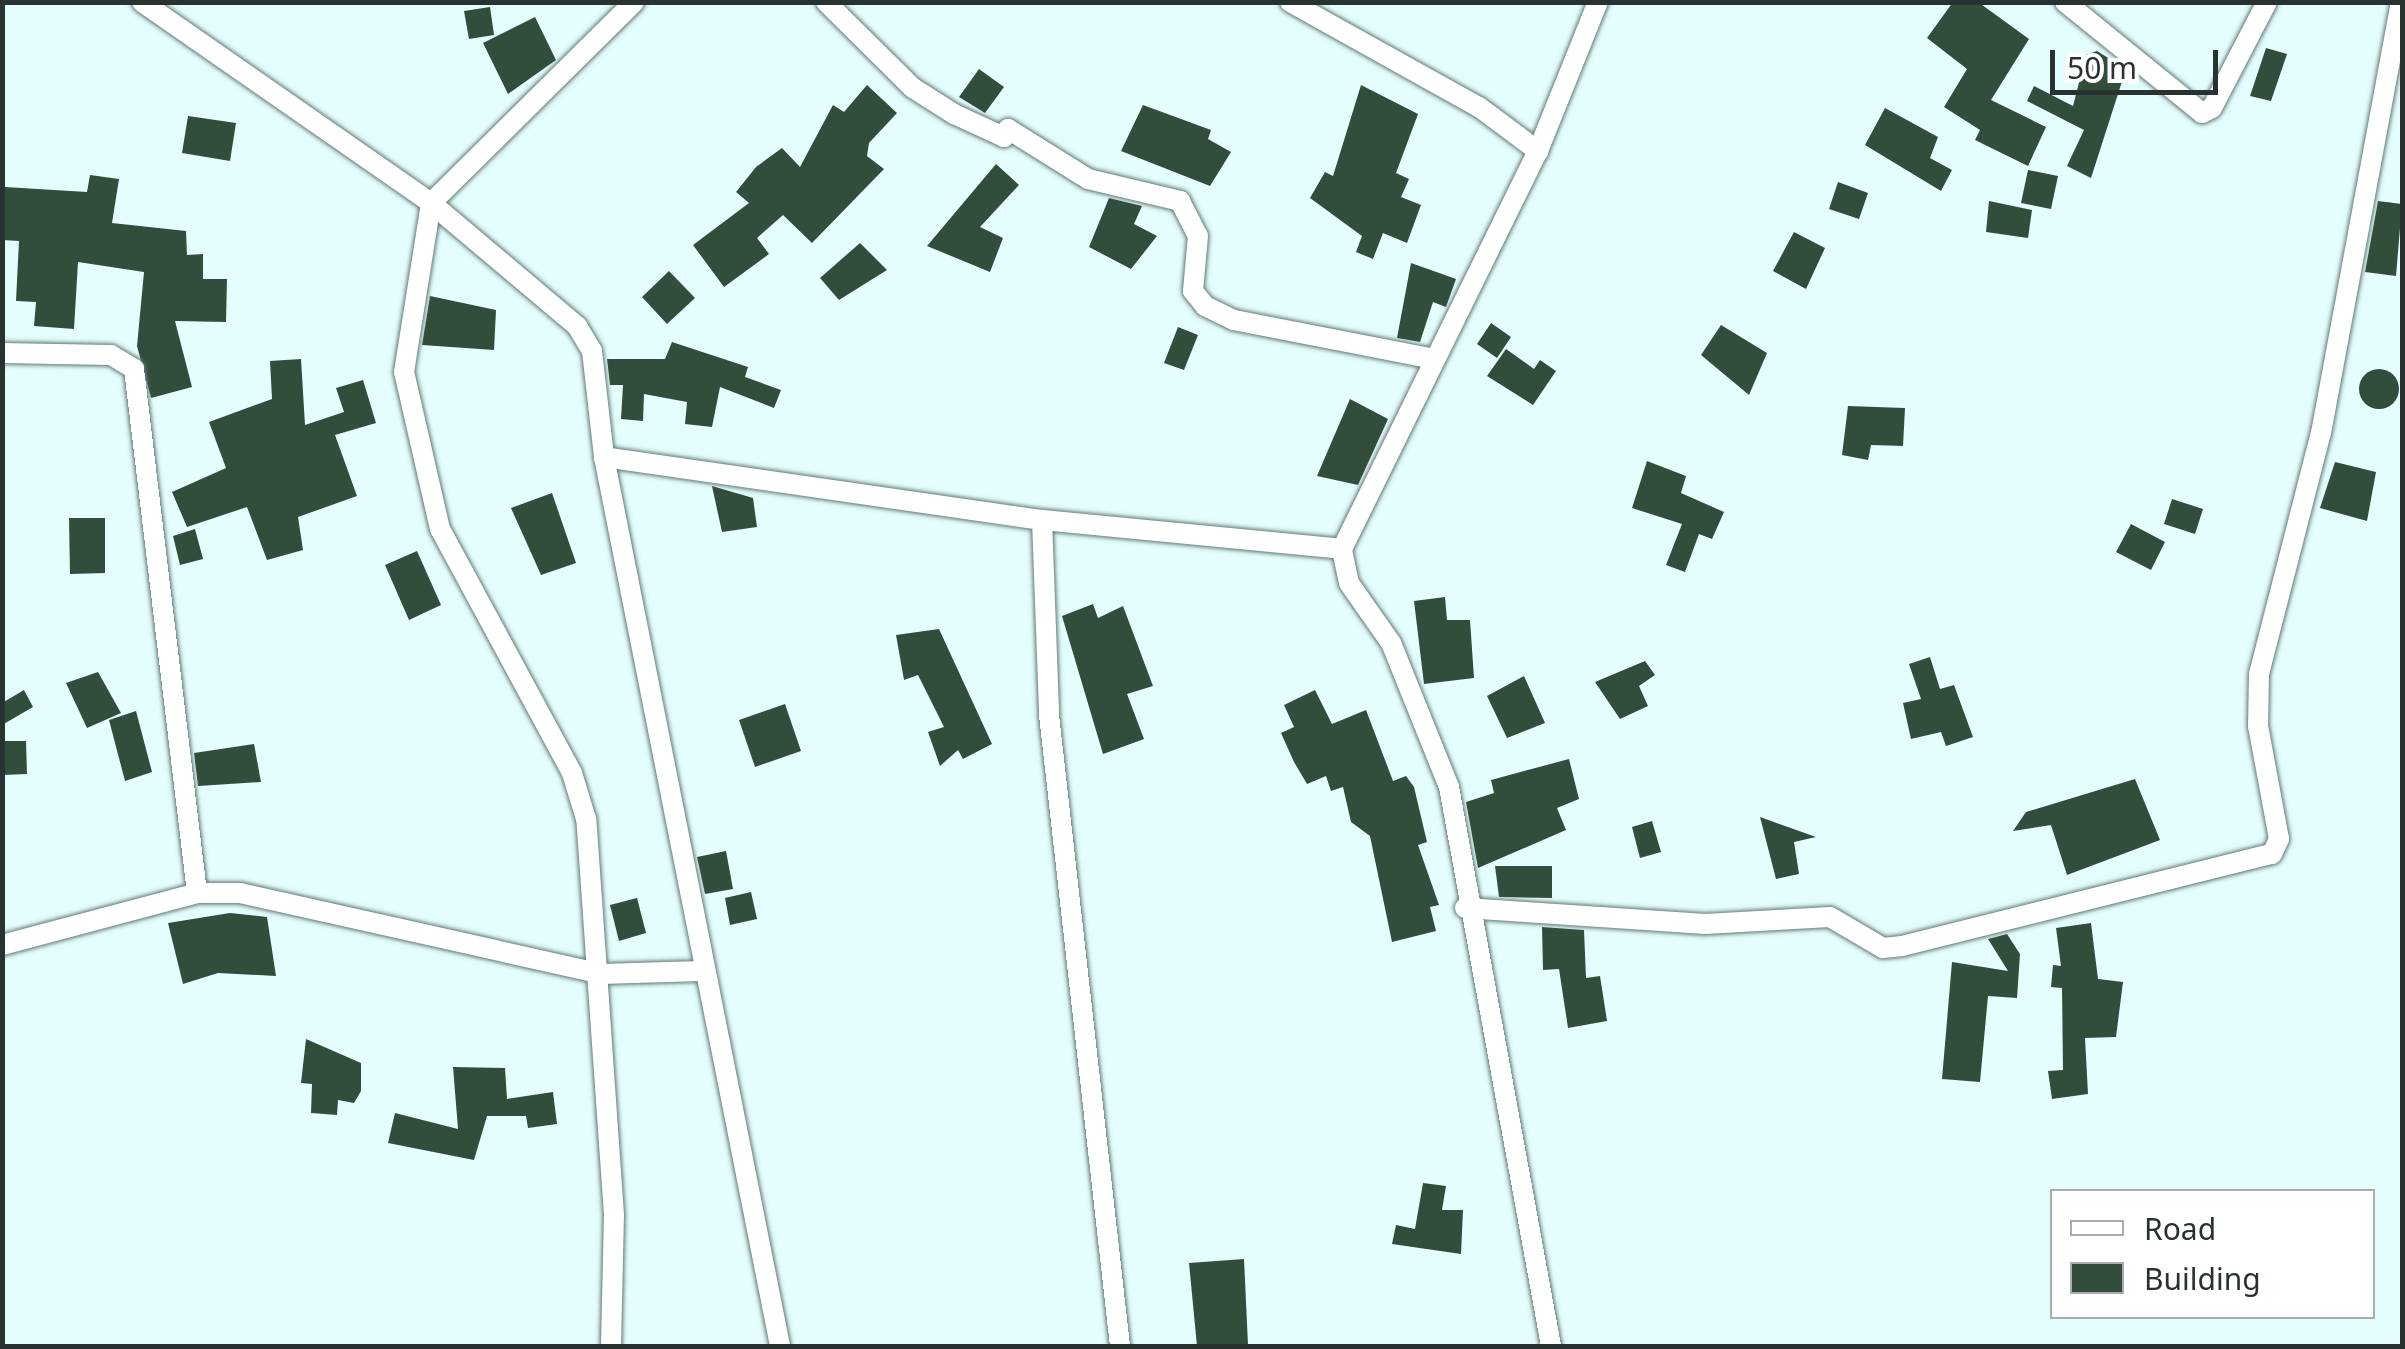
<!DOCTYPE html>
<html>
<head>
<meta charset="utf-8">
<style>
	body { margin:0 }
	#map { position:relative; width:2405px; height:1349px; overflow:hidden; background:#e3fefc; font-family:"Noto Sans",sans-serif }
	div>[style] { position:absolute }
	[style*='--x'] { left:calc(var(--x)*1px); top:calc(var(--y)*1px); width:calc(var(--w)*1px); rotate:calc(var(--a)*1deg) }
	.building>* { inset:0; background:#334d3c }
	.round { border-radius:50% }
	.roads { filter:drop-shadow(0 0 2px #617977) drop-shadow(0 0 2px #617977) }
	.minor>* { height:20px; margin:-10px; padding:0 10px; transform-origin:10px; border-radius:10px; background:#fff }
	span { translate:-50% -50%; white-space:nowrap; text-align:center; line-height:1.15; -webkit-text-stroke:10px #fff; paint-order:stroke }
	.frame { position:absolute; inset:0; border:5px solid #283231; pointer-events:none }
	.legend { position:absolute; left:2050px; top:1189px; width:325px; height:130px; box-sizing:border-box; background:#fff; border:2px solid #a9adad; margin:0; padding:12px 18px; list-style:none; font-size:30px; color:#283231 }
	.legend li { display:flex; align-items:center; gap:20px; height:50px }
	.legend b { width:50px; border:2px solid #a9adad }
	.scale { position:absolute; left:2050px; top:50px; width:168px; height:45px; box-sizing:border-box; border:5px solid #283231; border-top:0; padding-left:12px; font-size:30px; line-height:35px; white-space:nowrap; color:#283231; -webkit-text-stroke:8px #fff; paint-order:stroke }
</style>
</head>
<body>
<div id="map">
	<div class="building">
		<i style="clip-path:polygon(1953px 2px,1978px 2px,2029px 39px,1991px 100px,2046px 127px,2028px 166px,1975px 140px,1980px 130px,1944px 107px,1967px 69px,1927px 38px)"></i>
		<i style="clip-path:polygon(490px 7px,494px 35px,469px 39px,464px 11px)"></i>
		<i style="clip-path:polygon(535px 17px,556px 60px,508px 94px,483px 43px)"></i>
		<i style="clip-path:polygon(2266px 48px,2287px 54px,2271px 101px,2250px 96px)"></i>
		<i style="clip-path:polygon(2097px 51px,2126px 69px,2091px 178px,2067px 166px,2084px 130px,2027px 101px,2034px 86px,2073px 106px,2086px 55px)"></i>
		<i style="clip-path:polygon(979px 69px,1004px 87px,985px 113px,959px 97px)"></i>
		<i style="clip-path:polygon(867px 85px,897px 113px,869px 143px,867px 156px,884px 169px,812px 243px,783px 215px,757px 238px,769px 254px,724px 287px,693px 245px,749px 203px,736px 192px,756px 167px,782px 148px,800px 167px,833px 105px,844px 112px)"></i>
		<i style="clip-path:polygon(1361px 85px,1418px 114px,1396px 173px,1409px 179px,1401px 197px,1421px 205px,1407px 243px,1383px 233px,1373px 259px,1356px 252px,1362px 236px,1310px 198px,1325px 172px,1333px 176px)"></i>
		<i style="clip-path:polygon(1143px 105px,1211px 130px,1208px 139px,1231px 152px,1210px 186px,1121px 151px)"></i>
		<i style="clip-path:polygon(1885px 108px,1938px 137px,1930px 158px,1952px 170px,1941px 191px,1865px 145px)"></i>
		<i style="clip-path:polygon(188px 116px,236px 123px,230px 161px,182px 153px)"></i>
		<i style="clip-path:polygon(996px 164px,1019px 185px,980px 227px,1003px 238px,990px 272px,927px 246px)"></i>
		<i style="clip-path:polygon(2028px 170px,2058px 176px,2051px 209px,2021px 203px)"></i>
		<i style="clip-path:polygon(90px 175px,119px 179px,112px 223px,186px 231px,187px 255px,203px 254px,203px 279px,227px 279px,226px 322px,175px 321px,192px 387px,151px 398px,137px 346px,144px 272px,78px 262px,74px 329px,34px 326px,36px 302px,16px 301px,19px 241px,2px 240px,5px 187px,87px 192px)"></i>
		<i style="clip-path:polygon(1838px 182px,1868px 193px,1859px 219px,1829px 209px)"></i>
		<i style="clip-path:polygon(1109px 198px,1142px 206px,1134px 224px,1157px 236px,1131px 269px,1089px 247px)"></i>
		<i style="clip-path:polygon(1989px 201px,2032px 210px,2028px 238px,1986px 232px)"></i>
		<i style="clip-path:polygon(2378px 201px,2402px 204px,2396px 276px,2365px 272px)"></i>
		<i style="clip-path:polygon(1794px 232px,1825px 248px,1806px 289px,1773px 271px)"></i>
		<i style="clip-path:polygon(860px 243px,887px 270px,839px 300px,820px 278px)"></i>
		<i style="clip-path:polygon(1411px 263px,1456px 279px,1446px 307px,1433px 302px,1420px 342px,1397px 338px)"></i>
		<i style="clip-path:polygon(669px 271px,695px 298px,667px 324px,642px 297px)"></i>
		<i style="clip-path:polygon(430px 296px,496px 310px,494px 350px,422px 345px)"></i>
		<i style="clip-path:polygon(1491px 323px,1511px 337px,1497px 358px,1477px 344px)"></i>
		<i style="clip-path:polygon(1721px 325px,1767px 353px,1749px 395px,1701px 355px)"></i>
		<i style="clip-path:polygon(1178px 327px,1198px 335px,1184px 370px,1164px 363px)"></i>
		<i style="clip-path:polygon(672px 342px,748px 367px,745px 377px,781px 390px,774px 408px,720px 387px,712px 427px,685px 424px,687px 402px,644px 394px,643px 421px,621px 419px,623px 385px,610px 385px,607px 359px,665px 359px)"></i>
		<i style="clip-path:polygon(1506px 349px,1534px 369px,1540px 360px,1556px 371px,1533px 405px,1487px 376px)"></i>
		<i style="clip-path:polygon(301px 359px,305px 425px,344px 412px,336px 388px,363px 380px,376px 423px,335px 435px,357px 496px,298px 517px,303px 550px,267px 560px,247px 507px,187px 527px,172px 492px,226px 468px,209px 422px,272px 399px,270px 361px)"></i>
		<i class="round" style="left:2359px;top:369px;width:40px;height:40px"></i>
		<i style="clip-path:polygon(1350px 399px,1388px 419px,1358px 485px,1317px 476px)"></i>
		<i style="clip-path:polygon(1848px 406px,1905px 408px,1903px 446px,1871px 445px,1868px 460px,1842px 455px)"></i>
		<i style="clip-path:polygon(1647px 461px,1686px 476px,1681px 493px,1724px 512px,1712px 539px,1699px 534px,1685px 572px,1666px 565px,1682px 524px,1632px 508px)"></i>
		<i style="clip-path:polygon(2335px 462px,2376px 472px,2367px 521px,2320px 508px)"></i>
		<i style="clip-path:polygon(712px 486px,753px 498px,757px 527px,722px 532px)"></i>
		<i style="clip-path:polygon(552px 493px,576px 563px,541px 575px,511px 508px)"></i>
		<i style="clip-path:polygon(2172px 499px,2203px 509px,2195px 534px,2164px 524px)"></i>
		<i style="clip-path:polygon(69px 518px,105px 518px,105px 573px,70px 574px)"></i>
		<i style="clip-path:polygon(2131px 524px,2165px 542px,2151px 570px,2116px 552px)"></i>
		<i style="clip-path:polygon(195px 529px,203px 559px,180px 565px,173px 536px)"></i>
		<i style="clip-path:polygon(417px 551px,441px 605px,409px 620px,385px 565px)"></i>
		<i style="clip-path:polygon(1445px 597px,1447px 620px,1470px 620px,1474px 678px,1424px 684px,1414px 601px)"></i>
		<i style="clip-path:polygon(1093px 604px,1098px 618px,1123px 606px,1153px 686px,1127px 694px,1144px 739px,1103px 754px,1062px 616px)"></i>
		<i style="clip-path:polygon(939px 629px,992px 744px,963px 759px,958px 750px,940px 766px,928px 732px,944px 727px,918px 675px,904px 680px,896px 635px)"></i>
		<i style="clip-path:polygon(1930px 657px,1940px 689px,1954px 685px,1973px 737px,1946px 746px,1941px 732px,1911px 739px,1903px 703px,1921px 699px,1909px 664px)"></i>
		<i style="clip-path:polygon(1645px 661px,1655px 675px,1639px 686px,1648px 706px,1620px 719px,1595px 682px)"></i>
		<i style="clip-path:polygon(98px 672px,121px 713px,87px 728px,66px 683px)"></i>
		<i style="clip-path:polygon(1524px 676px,1545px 723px,1507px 738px,1487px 696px)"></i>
		<i style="clip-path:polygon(24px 690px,33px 707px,2px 725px,2px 703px)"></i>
		<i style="clip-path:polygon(1315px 690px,1332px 724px,1366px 710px,1393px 781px,1406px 776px,1414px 787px,1427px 842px,1418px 845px,1439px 905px,1430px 907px,1436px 931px,1392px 942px,1370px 836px,1351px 822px,1343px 787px,1331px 791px,1326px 776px,1307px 784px,1294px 762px,1281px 733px,1294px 727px,1284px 705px)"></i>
		<i style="clip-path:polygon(785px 704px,801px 751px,755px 767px,739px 720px)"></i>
		<i style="clip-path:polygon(136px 711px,152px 772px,125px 781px,109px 720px)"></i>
		<i style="clip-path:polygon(2px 741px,26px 741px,27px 774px,2px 775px)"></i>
		<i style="clip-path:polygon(254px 744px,261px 782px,198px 786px,194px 753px)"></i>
		<i style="clip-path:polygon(1569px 759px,1579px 799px,1557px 808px,1566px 830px,1478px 868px,1466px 802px,1494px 793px,1491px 780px)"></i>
		<i style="clip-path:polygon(2135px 779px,2160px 840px,2067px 875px,2051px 825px,2013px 831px,2026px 812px)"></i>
		<i style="clip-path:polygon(1760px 817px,1816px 837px,1794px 842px,1799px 874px,1776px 879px)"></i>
		<i style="clip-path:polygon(1652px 821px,1661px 852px,1640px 858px,1632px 827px)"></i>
		<i style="clip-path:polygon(726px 851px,733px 889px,705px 894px,697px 857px)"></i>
		<i style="clip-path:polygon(1495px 866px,1552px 866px,1552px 898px,1499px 897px)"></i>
		<i style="clip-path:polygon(751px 892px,757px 919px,730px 925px,725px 898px)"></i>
		<i style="clip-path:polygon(637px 898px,646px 933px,619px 941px,610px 905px)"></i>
		<i style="clip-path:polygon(230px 913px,267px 917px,276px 976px,218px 973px,183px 984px,168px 923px)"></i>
		<i style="clip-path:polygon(2091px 923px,2098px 979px,2123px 982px,2116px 1037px,2085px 1038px,2088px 1094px,2052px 1099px,2048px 1071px,2063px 1070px,2062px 988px,2051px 987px,2053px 965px,2061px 966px,2056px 928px)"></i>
		<i style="clip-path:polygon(1542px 927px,1584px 930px,1586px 978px,1600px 976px,1607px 1021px,1568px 1028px,1559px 969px,1543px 970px)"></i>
		<i style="clip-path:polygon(2007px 934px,2020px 954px,2017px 998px,1988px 996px,1980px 1082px,1942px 1079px,1952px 962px,2008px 971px,1988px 939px)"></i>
		<i style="clip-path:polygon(306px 1039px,361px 1063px,361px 1091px,354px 1103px,338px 1100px,337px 1115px,311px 1113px,312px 1084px,301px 1083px)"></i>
		<i style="clip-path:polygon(453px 1067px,505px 1068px,507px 1099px,553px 1092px,557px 1124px,528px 1128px,526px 1116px,487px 1116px,474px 1160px,388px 1143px,395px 1113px,458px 1129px)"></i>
		<i style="clip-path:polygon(1423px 1183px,1446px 1186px,1442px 1210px,1463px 1210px,1461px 1254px,1392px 1244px,1396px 1225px,1415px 1229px)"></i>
		<i style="clip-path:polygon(1244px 1259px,1248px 1345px,1197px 1346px,1189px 1263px)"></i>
	</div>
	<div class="roads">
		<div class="minor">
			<i style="--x:142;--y:2;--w:352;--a:34.8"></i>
			<i style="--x:431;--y:203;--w:191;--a:40.1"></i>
			<i style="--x:577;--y:326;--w:29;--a:59"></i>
			<i style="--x:592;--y:351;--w:107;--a:83.5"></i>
			<i style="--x:604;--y:457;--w:443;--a:8.2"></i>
			<i style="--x:1042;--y:520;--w:301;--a:5.5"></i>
			<i style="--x:826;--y:2;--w:122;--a:44.7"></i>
			<i style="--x:913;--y:88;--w:49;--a:32.4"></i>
			<i style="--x:954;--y:114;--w:55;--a:24.7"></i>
			<i style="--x:1004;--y:137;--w:9;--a:-63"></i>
			<i style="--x:1008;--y:129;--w:94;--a:32"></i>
			<i style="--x:1088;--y:179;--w:95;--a:13.4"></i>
			<i style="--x:1180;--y:201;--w:39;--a:63"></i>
			<i style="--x:1198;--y:236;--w:55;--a:95.2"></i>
			<i style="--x:1193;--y:291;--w:19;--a:51"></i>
			<i style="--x:1205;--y:306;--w:32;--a:26"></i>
			<i style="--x:1234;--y:320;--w:204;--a:11"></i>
			<i style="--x:1290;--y:2;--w:216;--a:29.1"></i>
			<i style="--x:1479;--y:107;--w:74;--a:36.7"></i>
			<i style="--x:2065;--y:2;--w:176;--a:39"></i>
			<i style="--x:2202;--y:113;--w:11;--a:-27"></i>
			<i style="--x:2212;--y:108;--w:119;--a:-62.6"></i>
			<i style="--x:2;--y:353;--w:109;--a:1.1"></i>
			<i style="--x:111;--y:355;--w:27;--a:31"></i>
			<i style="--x:134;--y:369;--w:528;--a:83.14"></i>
			<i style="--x:604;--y:457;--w:906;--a:78.8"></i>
			<i style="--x:1042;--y:520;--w:195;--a:87.9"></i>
			<i style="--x:1049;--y:715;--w:635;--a:83.58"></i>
			<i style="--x:1465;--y:908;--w:241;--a:3.8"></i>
			<i style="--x:1705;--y:924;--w:125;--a:-3.2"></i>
			<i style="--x:1830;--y:917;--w:61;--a:30.3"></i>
			<i style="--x:1883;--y:948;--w:19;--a:-6"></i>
			<i style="--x:1902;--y:946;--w:381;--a:-14"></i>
			<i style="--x:2272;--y:854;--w:17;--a:-65"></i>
			<i style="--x:2279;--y:839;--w:115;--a:-100.5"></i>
			<i style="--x:2258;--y:726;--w:52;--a:-88.9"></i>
			<i style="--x:2259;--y:674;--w:249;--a:-75.6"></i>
			<i style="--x:2321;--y:433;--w:438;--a:-79.5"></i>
			<i style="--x:2;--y:945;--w:202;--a:-14.9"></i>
			<i style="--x:197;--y:893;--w:43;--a:0"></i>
			<i style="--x:240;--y:893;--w:370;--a:12.6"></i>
			<i style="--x:601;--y:974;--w:100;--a:-1.7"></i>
			<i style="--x:611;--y:1346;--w:131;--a:-88.7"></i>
			<i style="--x:614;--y:1215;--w:397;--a:-94"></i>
			<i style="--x:586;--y:819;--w:48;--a:-106.9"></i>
			<i style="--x:572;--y:773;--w:277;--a:-118.4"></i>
			<i style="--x:440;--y:529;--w:161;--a:-102.9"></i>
			<i style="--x:404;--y:372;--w:171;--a:-80.9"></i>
			<i style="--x:431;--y:203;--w:286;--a:-44.7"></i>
			<i style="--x:1551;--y:1346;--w:568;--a:-100.34"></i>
			<i style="--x:1449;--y:787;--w:155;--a:-111.9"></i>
			<i style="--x:1391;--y:643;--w:73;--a:-125"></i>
			<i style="--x:1349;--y:583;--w:35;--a:-102"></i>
			<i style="--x:1342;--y:549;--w:444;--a:-63.8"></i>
			<i style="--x:1538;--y:151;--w:161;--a:-68.1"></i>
		</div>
	</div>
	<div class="frame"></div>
	<ul class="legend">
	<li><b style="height:12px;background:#fff"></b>Road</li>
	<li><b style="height:28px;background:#334d3c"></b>Building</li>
	</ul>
	<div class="scale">50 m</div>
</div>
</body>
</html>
